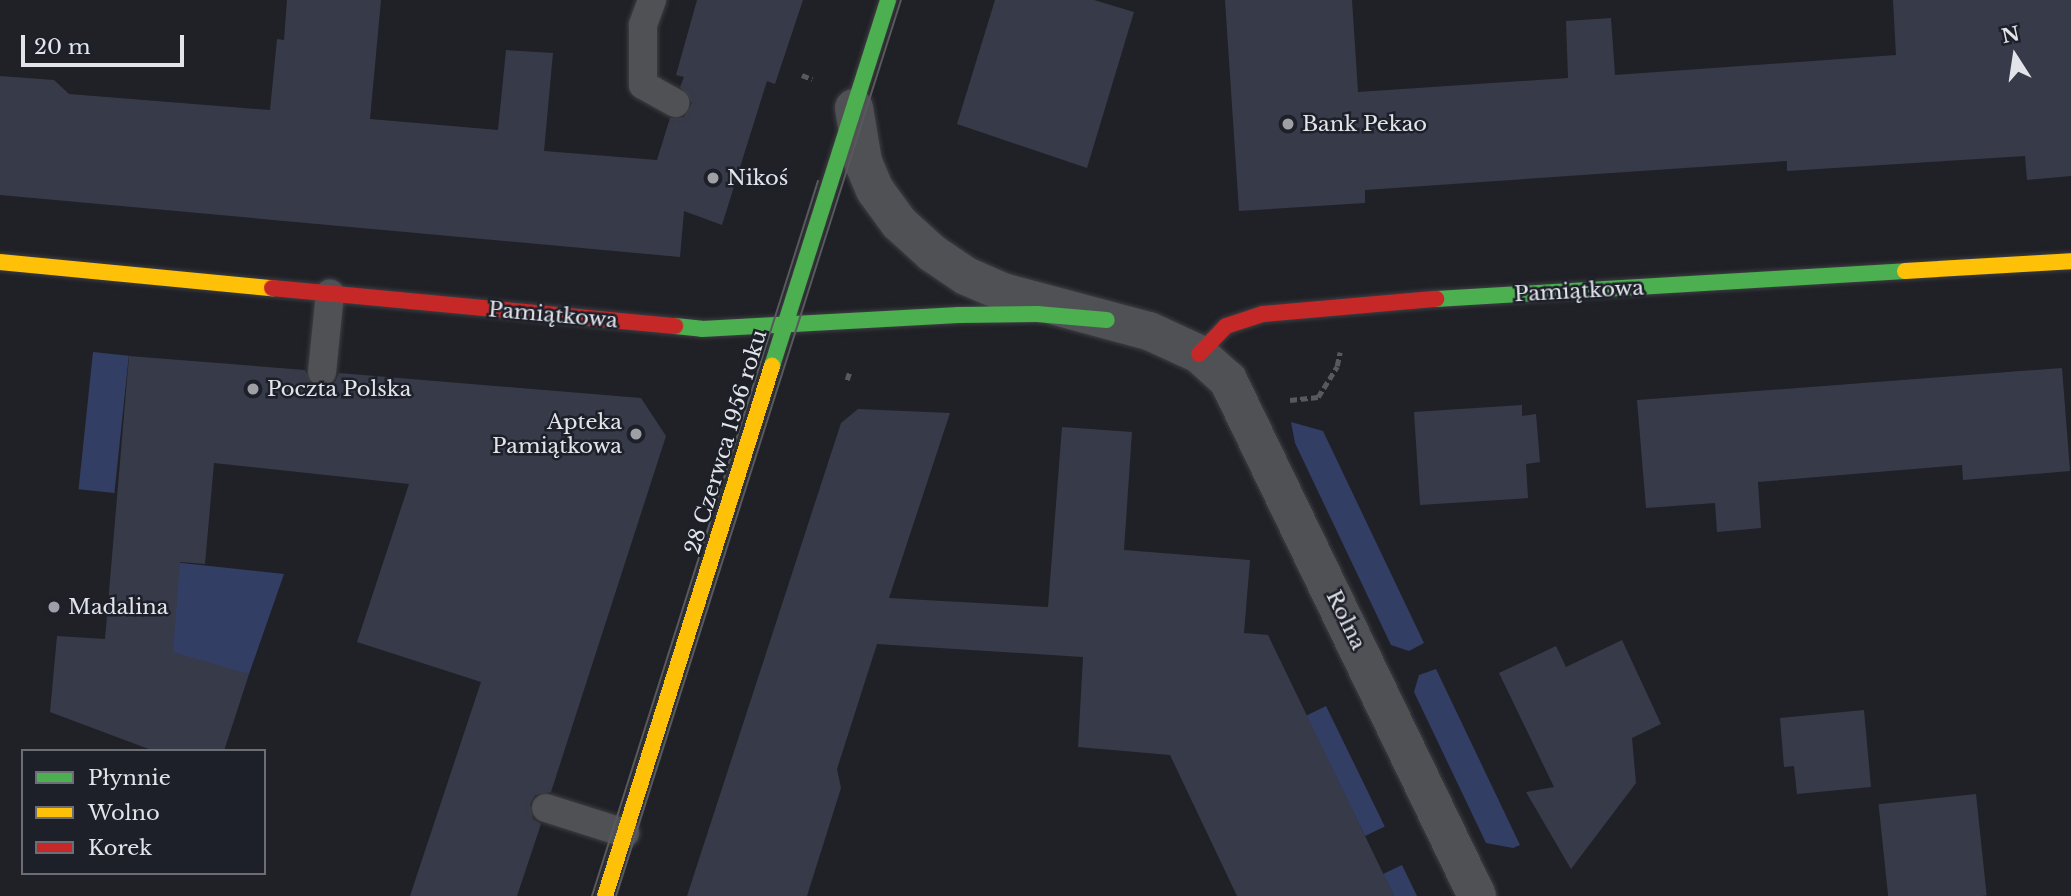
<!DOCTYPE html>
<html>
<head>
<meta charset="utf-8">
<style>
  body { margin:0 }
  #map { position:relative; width:2071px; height:896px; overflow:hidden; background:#202126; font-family:"Libre Baskerville",serif }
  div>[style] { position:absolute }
  .green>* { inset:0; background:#333e65; transform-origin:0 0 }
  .building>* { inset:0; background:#373a49; transform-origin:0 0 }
  .path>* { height:4.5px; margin-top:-2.25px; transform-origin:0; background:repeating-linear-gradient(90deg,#58595d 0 7px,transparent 0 10.5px) }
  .roads { filter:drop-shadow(0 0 2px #3d3e43) drop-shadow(0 0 2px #3d3e43) }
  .lane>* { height:28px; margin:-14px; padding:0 14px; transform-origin:14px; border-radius:14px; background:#505155 }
  .street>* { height:38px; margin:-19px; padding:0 19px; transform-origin:19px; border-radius:19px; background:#505155 }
  .fast>* { height:16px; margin:-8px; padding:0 8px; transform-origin:8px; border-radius:8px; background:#4caf50 }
  .slow>* { height:16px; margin:-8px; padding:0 8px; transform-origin:8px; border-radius:8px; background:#ffc107 }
  .jam>* { height:16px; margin:-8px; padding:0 8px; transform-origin:8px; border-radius:8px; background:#c62828 }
  .tram>* { height:2px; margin:-1px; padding:0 1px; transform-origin:1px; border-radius:1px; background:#58595d }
  .dots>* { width:19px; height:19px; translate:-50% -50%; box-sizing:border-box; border:4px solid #1d2029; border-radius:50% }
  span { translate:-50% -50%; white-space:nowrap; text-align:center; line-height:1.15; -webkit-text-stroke:5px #1d2029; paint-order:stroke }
  .poi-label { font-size:21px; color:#e2e4ea }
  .left { translate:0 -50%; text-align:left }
  .right { translate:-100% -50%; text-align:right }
  .street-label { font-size:21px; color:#e2e4ea }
  .legend { position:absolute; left:21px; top:749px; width:245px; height:126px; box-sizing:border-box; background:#1d2029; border:2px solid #6c6e76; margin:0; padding:9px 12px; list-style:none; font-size:21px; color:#e2e4ea }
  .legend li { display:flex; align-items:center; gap:14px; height:35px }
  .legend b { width:35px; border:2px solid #6c6e76 }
  .north { position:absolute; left:1980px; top:21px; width:70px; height:70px; -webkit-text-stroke:5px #1d2029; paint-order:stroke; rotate:348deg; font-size:19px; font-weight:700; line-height:28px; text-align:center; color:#e2e4ea }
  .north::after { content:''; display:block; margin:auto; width:24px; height:32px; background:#e2e4ea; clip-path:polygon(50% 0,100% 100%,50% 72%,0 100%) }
  .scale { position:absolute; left:21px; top:35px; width:163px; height:32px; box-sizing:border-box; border:4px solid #e2e4ea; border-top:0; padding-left:9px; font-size:21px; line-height:24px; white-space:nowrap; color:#e2e4ea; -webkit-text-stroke:5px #1d2029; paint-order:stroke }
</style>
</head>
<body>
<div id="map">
  <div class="green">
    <div style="left:93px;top:352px;width:36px;height:138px;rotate:6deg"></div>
    <div style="clip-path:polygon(1291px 422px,1323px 431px,1424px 643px,1409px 651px,1391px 645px,1295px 443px)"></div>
    <div style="clip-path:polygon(163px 561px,284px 574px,249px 674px,145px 657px)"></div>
    <div style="clip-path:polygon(1436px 669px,1520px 845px,1513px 848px,1486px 843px,1414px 692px,1419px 675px)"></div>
    <div style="left:1326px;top:706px;width:134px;height:22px;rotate:64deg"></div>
    <div style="clip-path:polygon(1402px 865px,1417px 896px,1394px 896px,1383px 874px)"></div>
  </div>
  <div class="building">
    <div style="clip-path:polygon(287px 0,381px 0,370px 119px,498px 130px,506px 50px,553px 53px,544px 151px,657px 160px,670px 118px,684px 117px,692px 103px,680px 87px,684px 77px,676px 75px,697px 0,803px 0,775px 84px,767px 81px,722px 225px,684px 211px,680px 257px,0 195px,0 76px,54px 80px,69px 94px,270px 110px,277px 39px,284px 40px)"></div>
    <div style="clip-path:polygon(995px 0,1094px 0,1134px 12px,1087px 168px,957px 124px)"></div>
    <div style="clip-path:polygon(1225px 0,1352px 0,1358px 92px,1568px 78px,1566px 21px,1611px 18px,1615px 75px,1896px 55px,1893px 0,2071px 0,2071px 176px,2027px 180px,2025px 156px,1787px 171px,1787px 161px,1365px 190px,1365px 203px,1239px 211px)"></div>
    <div style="clip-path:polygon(129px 356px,305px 370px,312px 385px,321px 389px,335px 382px,339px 373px,641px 398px,666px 436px,551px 792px,535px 795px,530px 804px,533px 819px,541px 824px,517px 896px,410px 896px,481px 682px,357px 642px,409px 484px,214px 463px,205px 564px,180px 562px,173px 652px,249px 674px,224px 751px,154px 751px,50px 712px,57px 636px,105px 639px)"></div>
    <div style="clip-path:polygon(2062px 368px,2070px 471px,1963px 480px,1962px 465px,1758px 482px,1761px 528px,1717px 532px,1715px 503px,1646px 508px,1637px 400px)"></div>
    <div style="clip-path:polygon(1522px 405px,1522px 416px,1536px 414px,1540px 462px,1526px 464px,1528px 498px,1420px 505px,1414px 412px)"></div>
    <div style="clip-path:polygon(858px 409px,950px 413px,889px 598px,1048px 607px,1062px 427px,1132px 432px,1124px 550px,1250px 560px,1244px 633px,1268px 635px,1394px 896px,1237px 896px,1170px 755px,1078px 747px,1083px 657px,877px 644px,837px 769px,841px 788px,807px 896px,687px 896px,841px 423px)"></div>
    <div style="clip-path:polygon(1622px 640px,1661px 724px,1632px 738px,1636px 783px,1571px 869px,1526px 792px,1554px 787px,1499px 673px,1556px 646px,1566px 667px)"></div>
    <div style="clip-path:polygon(1864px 710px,1871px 787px,1797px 794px,1794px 766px,1784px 767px,1780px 718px)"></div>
    <div style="left:1976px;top:794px;width:102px;height:98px;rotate:84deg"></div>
  </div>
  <div class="path">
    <div style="left:802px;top:75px;width:11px;rotate:22deg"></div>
    <div style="left:847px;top:380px;width:10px;rotate:-73deg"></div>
    <div style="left:1290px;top:400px;width:28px;rotate:-6deg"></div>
    <div style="left:1318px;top:397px;width:36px;rotate:-58deg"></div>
    <div style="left:1337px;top:366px;width:14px;rotate:-78deg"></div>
  </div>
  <div class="roads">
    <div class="lane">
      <div style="left:652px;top:0;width:27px;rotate:110deg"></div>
      <div style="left:643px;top:25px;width:60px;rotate:90deg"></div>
      <div style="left:643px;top:85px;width:37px;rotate:29deg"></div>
      <div style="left:322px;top:372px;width:79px;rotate:-84.2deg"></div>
      <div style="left:546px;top:808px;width:83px;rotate:17.6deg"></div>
    </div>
    <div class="street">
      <div style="left:854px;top:108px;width:55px;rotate:80.5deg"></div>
      <div style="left:863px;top:162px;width:30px;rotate:67deg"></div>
      <div style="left:875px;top:190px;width:41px;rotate:54deg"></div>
      <div style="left:899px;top:223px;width:45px;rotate:42.3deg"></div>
      <div style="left:932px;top:253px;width:41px;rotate:34.1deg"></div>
      <div style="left:966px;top:276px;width:40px;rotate:23.4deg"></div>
      <div style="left:1003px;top:292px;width:151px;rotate:15deg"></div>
      <div style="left:1149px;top:331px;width:55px;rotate:24.7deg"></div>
      <div style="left:1199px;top:354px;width:39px;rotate:42deg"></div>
      <div style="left:1228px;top:380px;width:573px;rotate:64.24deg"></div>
    </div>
    <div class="fast">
      <div style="left:1436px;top:299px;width:470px;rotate:-3.4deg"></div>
      <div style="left:675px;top:326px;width:27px;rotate:6deg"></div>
      <div style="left:702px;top:329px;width:257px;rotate:-3.1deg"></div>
      <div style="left:959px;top:315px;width:78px;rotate:-0.7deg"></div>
      <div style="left:1037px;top:314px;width:70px;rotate:4.9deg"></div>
      <div style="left:772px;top:366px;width:384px;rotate:-72.4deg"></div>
    </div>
    <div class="slow">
      <div style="left:0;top:262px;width:273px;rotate:5.5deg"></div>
      <div style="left:1905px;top:271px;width:166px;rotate:-3.4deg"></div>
      <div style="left:605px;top:896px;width:556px;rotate:-72.51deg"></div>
    </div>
    <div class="jam">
      <div style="left:272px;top:288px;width:405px;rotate:5.4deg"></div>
      <div style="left:1199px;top:354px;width:39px;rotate:-46deg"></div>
      <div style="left:1226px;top:326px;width:39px;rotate:-18deg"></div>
      <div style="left:1263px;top:314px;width:174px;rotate:-5deg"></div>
    </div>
  </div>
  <div class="tram">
    <div style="left:592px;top:896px;width:750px;rotate:-72.46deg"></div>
    <div style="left:616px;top:896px;width:940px;rotate:-72.36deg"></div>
  </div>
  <div class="dots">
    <div style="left:1288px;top:124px;background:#9ea0a5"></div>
    <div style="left:713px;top:178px;background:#9ea0a5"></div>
    <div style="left:253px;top:389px;background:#9ea0a5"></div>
    <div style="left:636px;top:434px;background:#9ea0a5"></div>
    <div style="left:54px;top:607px;background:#9ea0a5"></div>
  </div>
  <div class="poi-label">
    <span class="left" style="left:1302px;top:124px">Bank Pekao</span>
    <span class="left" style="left:727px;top:178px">Nikoś</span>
    <span class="left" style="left:267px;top:389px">Poczta Polska</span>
    <span class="right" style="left:622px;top:434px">Apteka<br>Pamiątkowa</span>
    <span class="left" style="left:68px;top:607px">Madalina</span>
  </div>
  <div class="street-label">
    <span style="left:1579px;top:291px;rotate:-3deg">Pamiątkowa</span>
    <span style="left:553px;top:315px;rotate:5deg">Pamiątkowa</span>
    <span style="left:726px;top:442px;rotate:-73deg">28 Czerwca 1956 roku</span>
    <span style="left:1346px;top:620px;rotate:64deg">Rolna</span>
  </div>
  <ul class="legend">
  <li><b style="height:9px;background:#4caf50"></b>Płynnie</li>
  <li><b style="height:9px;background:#ffc107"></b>Wolno</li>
  <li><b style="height:9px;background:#c62828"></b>Korek</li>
  </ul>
  <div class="north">N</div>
  <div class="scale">20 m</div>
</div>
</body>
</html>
